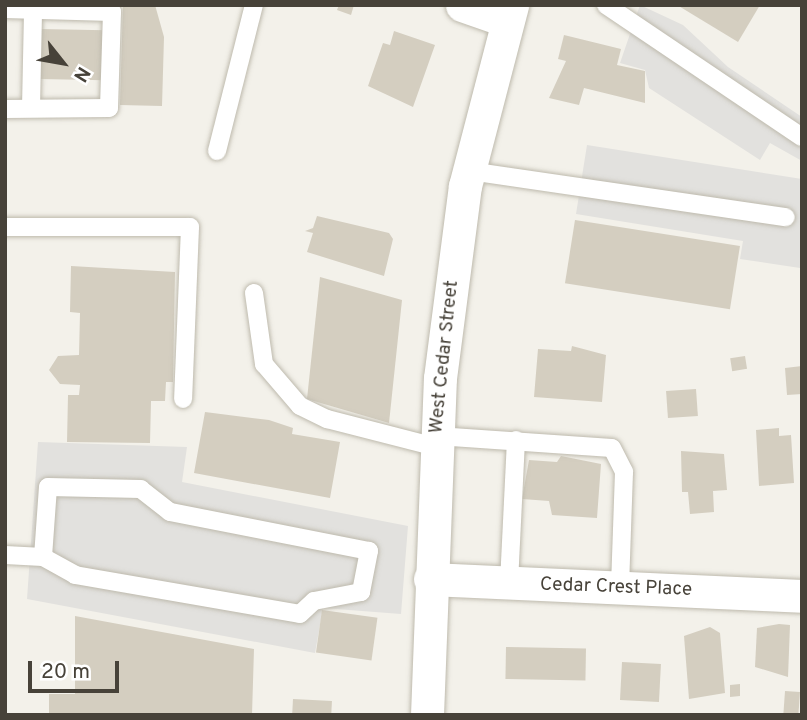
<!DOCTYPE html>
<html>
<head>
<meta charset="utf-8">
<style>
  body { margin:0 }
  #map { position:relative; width:807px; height:720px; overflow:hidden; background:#f3f1ea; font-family:Overpass,sans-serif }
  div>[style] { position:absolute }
  .parking>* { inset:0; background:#e2e1de }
  .building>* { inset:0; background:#d4cec0; transform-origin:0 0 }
  .roads { filter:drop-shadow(0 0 2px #bebaad) drop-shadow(0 0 2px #bebaad) }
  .service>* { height:18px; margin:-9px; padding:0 9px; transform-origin:9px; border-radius:9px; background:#fff }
  .minor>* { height:33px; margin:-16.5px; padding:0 16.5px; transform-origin:16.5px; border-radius:16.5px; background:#fff }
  span { translate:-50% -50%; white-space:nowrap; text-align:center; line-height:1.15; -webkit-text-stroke:5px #fff; paint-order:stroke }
  .street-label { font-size:19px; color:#474239 }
  .frame { position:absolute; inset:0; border:7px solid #474239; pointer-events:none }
  .north { position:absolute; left:28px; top:28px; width:70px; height:70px; -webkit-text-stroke:5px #fff; paint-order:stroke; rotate:121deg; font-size:19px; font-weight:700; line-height:28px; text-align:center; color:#474239 }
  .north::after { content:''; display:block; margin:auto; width:24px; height:32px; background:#474239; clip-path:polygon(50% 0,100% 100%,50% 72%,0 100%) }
  .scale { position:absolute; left:28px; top:661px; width:91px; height:32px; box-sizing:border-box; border:4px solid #474239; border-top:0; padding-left:9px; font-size:21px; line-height:24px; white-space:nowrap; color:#474239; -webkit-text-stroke:5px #fff; paint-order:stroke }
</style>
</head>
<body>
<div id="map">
  <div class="parking">
    <div style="clip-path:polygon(640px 5px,683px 25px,728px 67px,802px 117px,802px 161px,770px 143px,760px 160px,649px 88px,645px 70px,620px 63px)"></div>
    <div style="clip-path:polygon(587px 145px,802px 179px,800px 268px,740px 259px,743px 241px,576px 214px)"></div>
    <div style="clip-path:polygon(38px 442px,187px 447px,182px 482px,408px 526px,401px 614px,323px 608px,315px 653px,27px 599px)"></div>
  </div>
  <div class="building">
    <div style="clip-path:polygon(123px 5px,155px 5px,164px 37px,162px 106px,120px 105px)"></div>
    <div style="clip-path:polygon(339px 5px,354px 5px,351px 15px,337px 10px)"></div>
    <div style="clip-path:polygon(677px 5px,760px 5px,738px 42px)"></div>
    <div style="left:40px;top:29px;width:65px;height:50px;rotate:1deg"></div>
    <div style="clip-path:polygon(394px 31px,435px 45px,413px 107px,368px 86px,383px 43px,390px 45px)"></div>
    <div style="clip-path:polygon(564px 35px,621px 49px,617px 65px,645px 71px,645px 103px,584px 88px,579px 105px,549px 98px,566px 61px,558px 59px)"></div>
    <div style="clip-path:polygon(317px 216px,389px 233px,393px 239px,384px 276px,307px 252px,313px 233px,305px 231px,313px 228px)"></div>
    <div style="left:575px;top:220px;width:167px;height:64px;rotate:9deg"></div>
    <div style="clip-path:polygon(71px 266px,175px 272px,173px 382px,166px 382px,165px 401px,151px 401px,150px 443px,67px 442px,68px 395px,79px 395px,80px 385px,60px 384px,49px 370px,58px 356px,79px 355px,80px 313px,70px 312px)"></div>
    <div style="clip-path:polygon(320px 277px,402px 300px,389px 423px,307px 399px)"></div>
    <div style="clip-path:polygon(572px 346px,606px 355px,602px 402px,534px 397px,538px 349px,571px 351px)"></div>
    <div style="left:745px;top:356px;width:13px;height:15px;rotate:81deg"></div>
    <div style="clip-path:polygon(802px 366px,802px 394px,787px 395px,785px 368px)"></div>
    <div style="left:696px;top:389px;width:27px;height:30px;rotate:86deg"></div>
    <div style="clip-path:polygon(205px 412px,269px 420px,293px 428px,292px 434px,340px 442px,330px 498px,194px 473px)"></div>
    <div style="clip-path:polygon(779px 428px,779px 436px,791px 435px,794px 483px,759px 486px,756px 430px)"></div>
    <div style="clip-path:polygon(681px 451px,724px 454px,727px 490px,713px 491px,714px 512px,690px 514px,688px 492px,682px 492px)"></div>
    <div style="clip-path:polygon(561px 456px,601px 464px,597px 518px,552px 515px,549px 501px,522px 499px,529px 460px,557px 462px)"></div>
    <div style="left:322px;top:610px;width:56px;height:43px;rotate:8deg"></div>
    <div style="clip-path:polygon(75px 616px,254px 649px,252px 715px,49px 715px,49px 694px,75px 694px)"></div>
    <div style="clip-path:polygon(779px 624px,790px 625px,788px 677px,755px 667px,757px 628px)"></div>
    <div style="clip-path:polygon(710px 627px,720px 633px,725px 693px,689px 699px,684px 636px)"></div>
    <div style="left:506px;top:647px;width:80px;height:32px;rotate:1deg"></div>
    <div style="left:622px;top:662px;width:39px;height:38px;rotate:3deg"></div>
    <div style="clip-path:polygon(740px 684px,740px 696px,730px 697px,730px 685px)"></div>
    <div style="left:785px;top:691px;width:15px;height:24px;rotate:4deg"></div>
    <div style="left:293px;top:699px;width:39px;height:16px;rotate:3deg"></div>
  </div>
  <div class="roads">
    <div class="service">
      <div style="left:606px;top:5px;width:236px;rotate:34deg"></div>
      <div style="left:5px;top:9px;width:107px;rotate:1.6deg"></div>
      <div style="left:112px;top:12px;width:96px;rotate:91.8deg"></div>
      <div style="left:109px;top:108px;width:104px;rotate:179.4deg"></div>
      <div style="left:31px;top:108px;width:98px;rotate:-88.8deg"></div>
      <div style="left:217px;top:151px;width:151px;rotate:-75.8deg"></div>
      <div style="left:469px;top:171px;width:320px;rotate:8.3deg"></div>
      <div style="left:5px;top:227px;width:185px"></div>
      <div style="left:190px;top:227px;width:172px;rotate:92.3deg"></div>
      <div style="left:254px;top:293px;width:72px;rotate:82deg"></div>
      <div style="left:264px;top:364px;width:55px;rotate:49.4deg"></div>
      <div style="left:300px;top:406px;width:30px;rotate:26deg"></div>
      <div style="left:327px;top:419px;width:113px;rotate:14.4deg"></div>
      <div style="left:437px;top:436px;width:175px;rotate:3.9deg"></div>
      <div style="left:612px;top:448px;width:27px;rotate:63deg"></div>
      <div style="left:624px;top:472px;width:116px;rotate:92deg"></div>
      <div style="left:5px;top:555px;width:38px;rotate:3deg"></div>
      <div style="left:43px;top:557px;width:37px;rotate:29deg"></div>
      <div style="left:75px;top:575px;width:228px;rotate:9.8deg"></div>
      <div style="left:300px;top:614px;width:19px;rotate:-43deg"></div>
      <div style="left:314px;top:601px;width:48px;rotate:-10.8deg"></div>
      <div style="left:361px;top:592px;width:42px;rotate:-79deg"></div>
      <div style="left:369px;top:551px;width:203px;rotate:-168.9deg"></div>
      <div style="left:170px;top:512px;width:37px;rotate:-142deg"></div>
      <div style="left:141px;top:489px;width:93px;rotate:-178.8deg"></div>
      <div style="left:48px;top:487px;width:70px;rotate:94.1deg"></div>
      <div style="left:509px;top:583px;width:143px;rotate:-87.2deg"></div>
    </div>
    <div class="minor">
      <div style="left:462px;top:5px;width:46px;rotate:19.2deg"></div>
      <div style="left:430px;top:579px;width:372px;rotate:2.6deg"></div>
      <div style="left:427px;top:715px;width:337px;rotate:-87.8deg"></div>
      <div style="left:440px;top:378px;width:194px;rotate:-82.6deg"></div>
      <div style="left:465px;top:186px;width:187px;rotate:-75.4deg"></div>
    </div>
  </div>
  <div class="street-label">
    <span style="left:445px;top:357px;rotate:-84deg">West Cedar Street</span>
    <span style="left:616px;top:588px;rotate:2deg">Cedar Crest Place</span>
  </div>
  <div class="frame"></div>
  <div class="north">N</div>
  <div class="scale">20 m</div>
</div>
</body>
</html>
